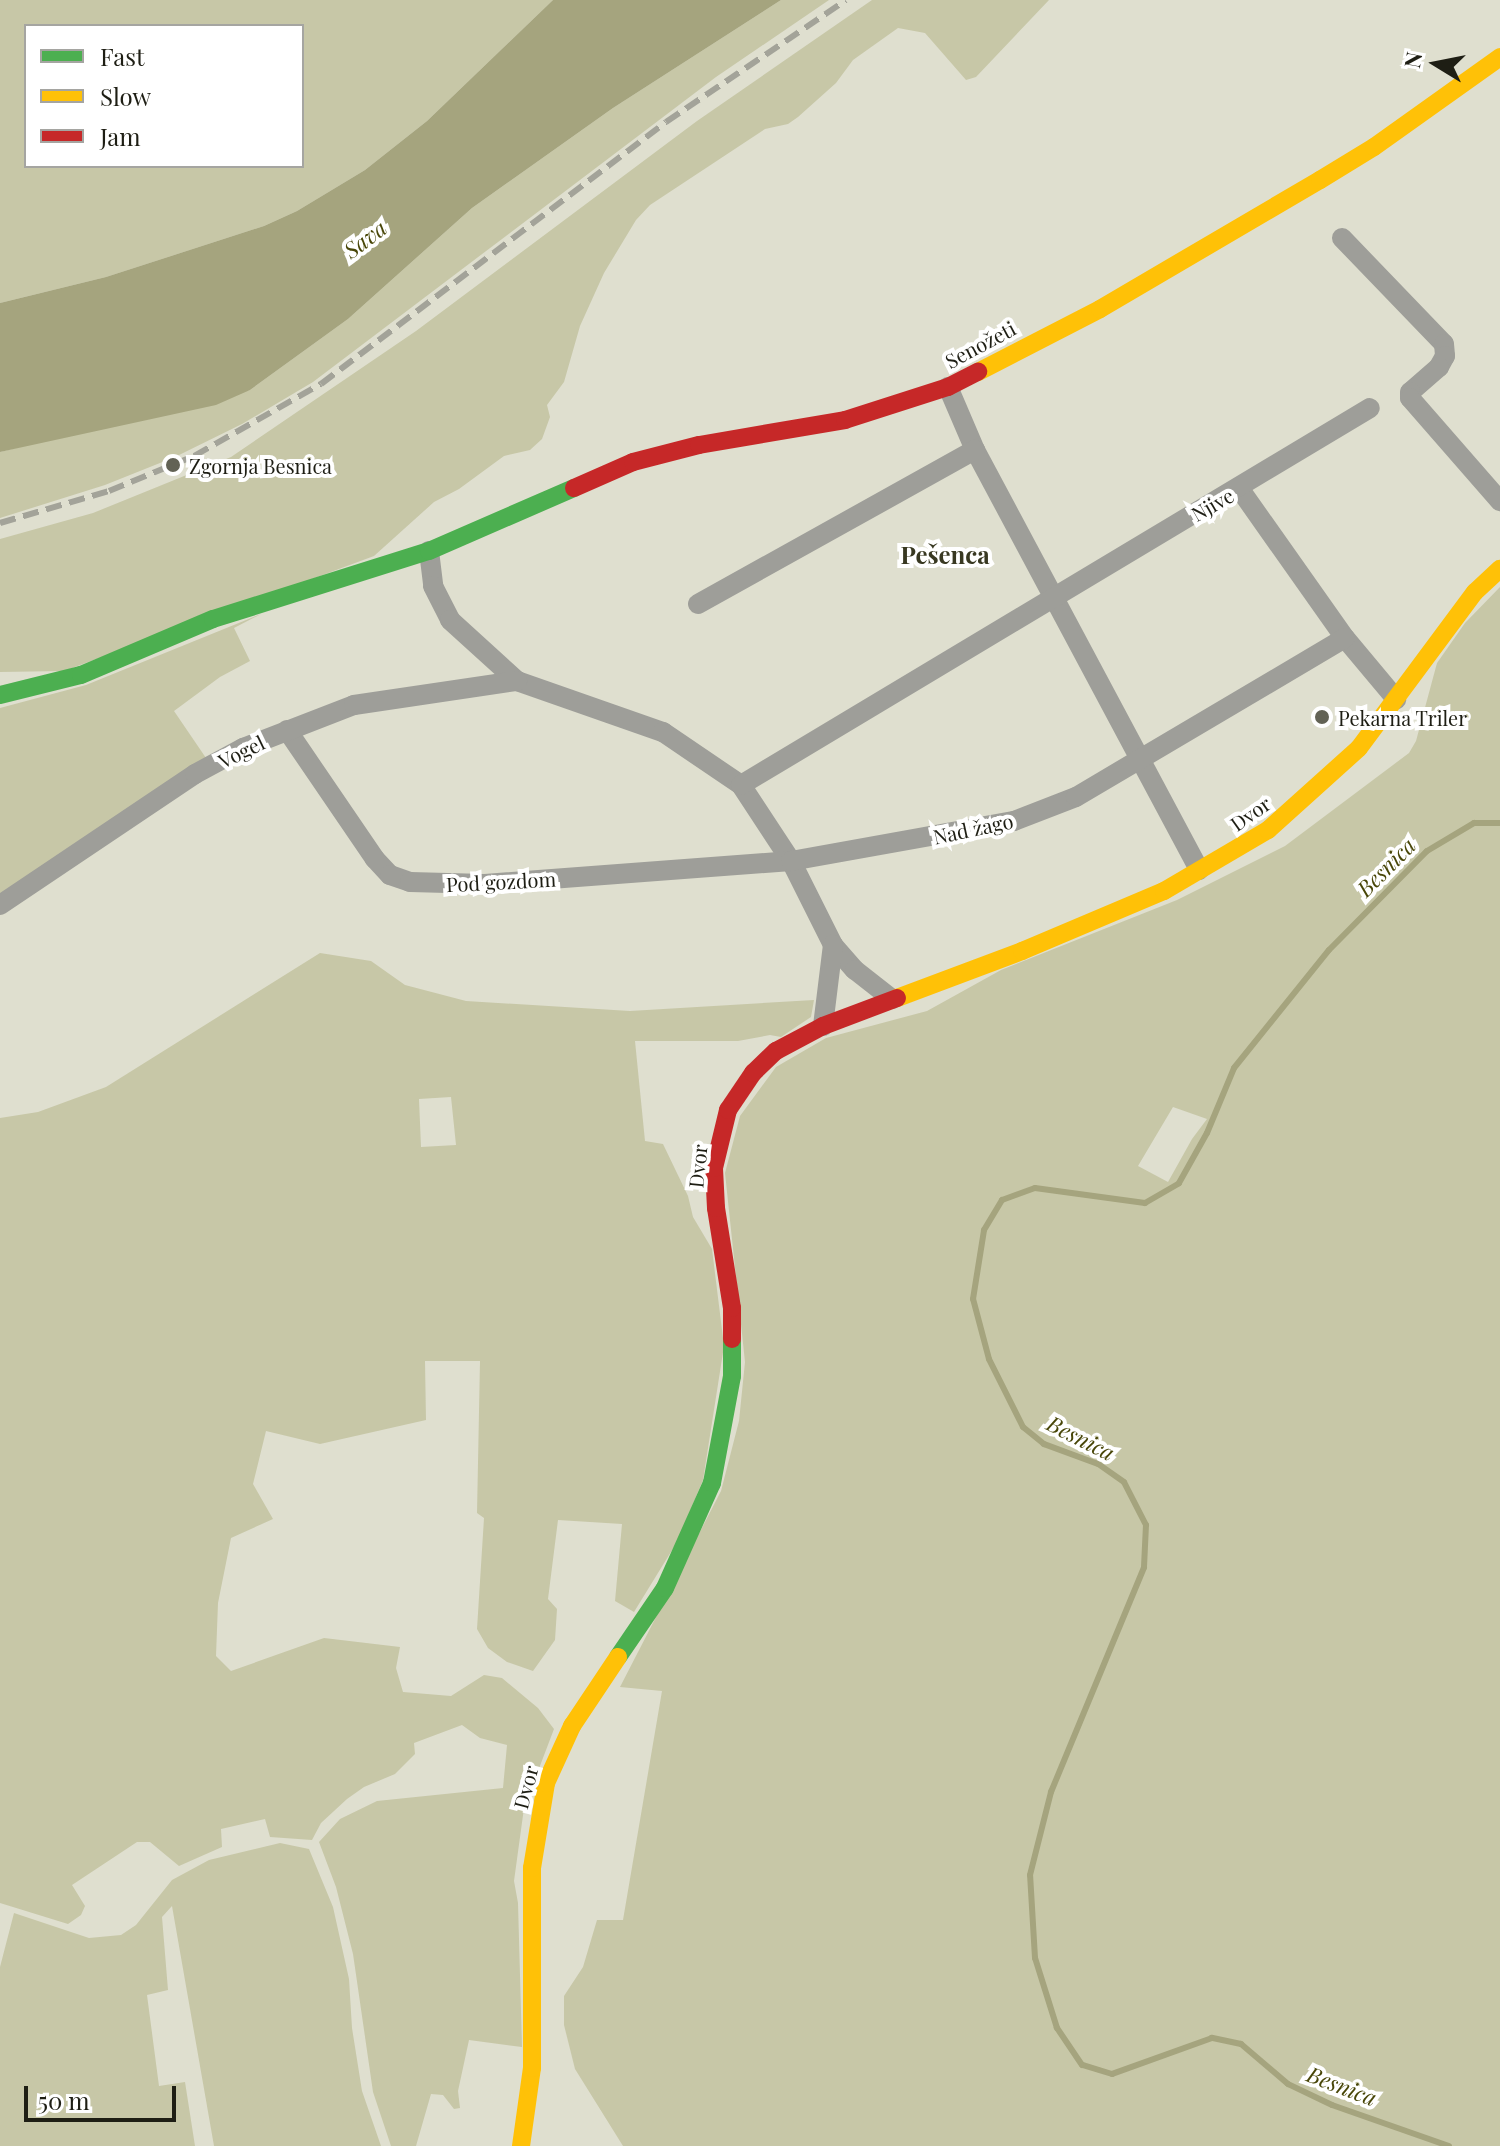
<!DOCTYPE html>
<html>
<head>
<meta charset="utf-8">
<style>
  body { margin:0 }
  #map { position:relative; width:1500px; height:2146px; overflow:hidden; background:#dfdfcf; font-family:"Playfair Display",serif }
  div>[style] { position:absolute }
  .green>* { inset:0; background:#c7c7a7 }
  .water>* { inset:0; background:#a5a47e }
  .stream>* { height:6px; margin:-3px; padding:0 3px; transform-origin:3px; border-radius:3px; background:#a5a47e }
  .street>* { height:20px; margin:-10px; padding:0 10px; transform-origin:10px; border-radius:10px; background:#9e9e99 }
  .fast>* { height:18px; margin:-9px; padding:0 9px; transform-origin:9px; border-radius:9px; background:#4caf50 }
  .slow>* { height:18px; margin:-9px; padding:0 9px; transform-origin:9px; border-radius:9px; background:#ffc107 }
  .jam>* { height:18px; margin:-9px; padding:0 9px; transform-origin:9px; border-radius:9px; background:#c62828 }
  .rail>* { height:6px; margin-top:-3px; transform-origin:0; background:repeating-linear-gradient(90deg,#a3a399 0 16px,transparent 0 24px) }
  .dots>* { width:22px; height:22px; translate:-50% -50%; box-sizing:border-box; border:4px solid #fff; border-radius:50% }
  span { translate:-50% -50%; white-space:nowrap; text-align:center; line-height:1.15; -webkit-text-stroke:8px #fff; paint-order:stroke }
  .street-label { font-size:20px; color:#1e1e14 }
  .poi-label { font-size:20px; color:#1e1e14 }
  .left { translate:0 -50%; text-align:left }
  .water-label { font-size:22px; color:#484608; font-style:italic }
  .quarter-label { font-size:24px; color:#383821; font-weight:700 }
  .legend { position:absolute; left:24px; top:24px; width:280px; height:144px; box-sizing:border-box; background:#fff; border:2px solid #a5a5a1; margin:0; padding:10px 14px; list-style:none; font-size:24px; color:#1e1e14 }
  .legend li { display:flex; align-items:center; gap:16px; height:40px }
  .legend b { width:40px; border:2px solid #a5a5a1 }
  .north { position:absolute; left:1396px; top:24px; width:80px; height:80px; -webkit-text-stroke:6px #fff; paint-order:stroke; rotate:280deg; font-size:22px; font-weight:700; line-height:32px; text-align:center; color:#1e1e14 }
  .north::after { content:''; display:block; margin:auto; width:28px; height:36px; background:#1e1e14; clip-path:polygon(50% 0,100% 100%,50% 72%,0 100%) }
  .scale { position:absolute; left:24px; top:2086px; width:152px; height:36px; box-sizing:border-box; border:4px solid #1e1e14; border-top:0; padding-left:10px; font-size:24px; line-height:28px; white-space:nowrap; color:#1e1e14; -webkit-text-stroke:6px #fff; paint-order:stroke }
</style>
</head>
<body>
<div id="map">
  <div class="green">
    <div style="clip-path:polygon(evenodd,0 0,553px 0,427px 121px,365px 170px,297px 211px,264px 226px,106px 277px,0 303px,0 0,26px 26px,302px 26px,302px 166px,26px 166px,26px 26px)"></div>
    <div style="clip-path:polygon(781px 0,829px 0,716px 77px,313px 382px,242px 424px,175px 457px,105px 485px,0 518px,0 452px,250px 390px,348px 319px,472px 208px,613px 108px)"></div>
    <div style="clip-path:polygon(872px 0,1049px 0,976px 77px,966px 80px,925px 33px,898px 28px,853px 60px,836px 83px,798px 117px,788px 124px,765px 129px,650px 205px,636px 220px,604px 273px,580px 326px,564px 382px,547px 405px,550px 417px,542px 439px,530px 450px,504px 456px,459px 489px,434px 502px,374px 556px,64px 671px,0 672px,0 539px,93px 513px,231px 457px,416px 331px,697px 121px)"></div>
    <div style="clip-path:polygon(evenodd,1500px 587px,1500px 2146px,623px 2146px,575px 2069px,564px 2025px,564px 1996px,583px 1967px,597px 1920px,623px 1920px,662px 1691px,620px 1687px,721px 1491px,739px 1421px,745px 1362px,725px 1173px,740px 1116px,776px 1067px,826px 1038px,927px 1011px,1001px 970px,1177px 900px,1285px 846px,1409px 753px,1416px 741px,1437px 663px,1465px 623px,1500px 587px,1173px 1107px,1207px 1119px,1192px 1139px,1168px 1182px,1138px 1166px,1173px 1107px)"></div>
    <div style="clip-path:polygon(261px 614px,234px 628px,250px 661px,220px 677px,174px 711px,206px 758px,0 897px,0 708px,86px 685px)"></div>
    <div style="clip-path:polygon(evenodd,320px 953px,371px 961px,405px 985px,466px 1001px,630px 1011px,814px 1000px,811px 1017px,781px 1037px,770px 1035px,738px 1041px,635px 1041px,645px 1141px,663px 1144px,688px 1196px,693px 1217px,712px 1249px,724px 1346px,703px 1480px,677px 1542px,634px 1612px,615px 1601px,622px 1524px,558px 1520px,548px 1599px,557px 1609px,555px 1640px,533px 1671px,507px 1662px,488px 1648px,477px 1629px,484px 1518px,477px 1513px,480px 1361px,425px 1361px,426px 1420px,320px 1444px,266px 1431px,253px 1484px,273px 1519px,231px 1538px,218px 1603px,216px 1656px,231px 1671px,324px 1638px,400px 1647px,396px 1668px,403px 1692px,451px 1696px,484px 1675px,502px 1678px,538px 1708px,554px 1729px,524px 1808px,514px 1881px,518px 1903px,522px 2047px,469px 2040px,458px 2091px,460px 2108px,454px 2109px,443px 2095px,431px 2094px,416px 2146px,391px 2146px,373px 2092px,353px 1954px,336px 1887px,319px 1842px,340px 1819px,377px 1801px,503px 1788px,507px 1745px,480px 1738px,462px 1725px,414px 1743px,415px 1754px,395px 1774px,364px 1787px,347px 1799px,321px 1823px,312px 1840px,270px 1837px,265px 1819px,221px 1829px,222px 1847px,179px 1866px,150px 1842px,137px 1842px,72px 1885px,85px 1906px,81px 1915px,68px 1924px,0 1903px,0 1118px,38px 1112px,106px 1087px,320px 953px,451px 1097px,456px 1145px,421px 1147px,419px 1099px,451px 1097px)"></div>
    <div style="clip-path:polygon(280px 1843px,309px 1849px,333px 1907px,349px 1979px,352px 2028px,362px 2091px,381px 2146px,214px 2146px,172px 1906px,162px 1917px,168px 1990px,147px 1995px,159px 2086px,185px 2082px,195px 2146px,0 2146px,0 1967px,14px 1913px,89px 1938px,121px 1935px,136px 1925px,172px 1880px,209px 1860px)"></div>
  </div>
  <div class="water">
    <div style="clip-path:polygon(553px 0,781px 0,613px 108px,472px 208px,348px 319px,250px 390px,216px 405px,0 452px,0 303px,106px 277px,264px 226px,297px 211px,365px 170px,427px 121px)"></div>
  </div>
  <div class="stream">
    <div style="left:1449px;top:2146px;width:124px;rotate:-160.7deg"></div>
    <div style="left:1332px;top:2105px;width:49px;rotate:-154.5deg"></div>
    <div style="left:1288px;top:2084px;width:62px;rotate:-139.6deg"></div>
    <div style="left:1241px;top:2044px;width:30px;rotate:-168deg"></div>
    <div style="left:1212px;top:2038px;width:106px;rotate:160.2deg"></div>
    <div style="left:1112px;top:2074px;width:31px;rotate:-163deg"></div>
    <div style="left:1082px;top:2065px;width:45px;rotate:-124deg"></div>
    <div style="left:1057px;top:2028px;width:73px;rotate:-107.4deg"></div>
    <div style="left:1035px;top:1958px;width:83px;rotate:-93.4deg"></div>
    <div style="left:1030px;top:1875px;width:86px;rotate:-75.8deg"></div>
    <div style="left:1051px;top:1792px;width:243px;rotate:-67.5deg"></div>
    <div style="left:1144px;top:1567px;width:42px;rotate:-87.3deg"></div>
    <div style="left:1146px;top:1525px;width:48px;rotate:-117.1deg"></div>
    <div style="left:1124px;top:1482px;width:32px;rotate:-145deg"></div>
    <div style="left:1098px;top:1464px;width:58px;rotate:-159.7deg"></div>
    <div style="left:1044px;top:1444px;width:27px;rotate:-141deg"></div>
    <div style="left:1023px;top:1427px;width:76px;rotate:-116.6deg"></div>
    <div style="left:989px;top:1359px;width:62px;rotate:-104.9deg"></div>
    <div style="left:973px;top:1299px;width:70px;rotate:-80.9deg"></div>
    <div style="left:984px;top:1230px;width:35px;rotate:-59deg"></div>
    <div style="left:1002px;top:1200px;width:35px;rotate:-20deg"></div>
    <div style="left:1035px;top:1188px;width:111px;rotate:7.8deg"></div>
    <div style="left:1145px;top:1203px;width:39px;rotate:-30deg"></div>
    <div style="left:1179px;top:1183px;width:57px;rotate:-60.8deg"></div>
    <div style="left:1207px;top:1133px;width:70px;rotate:-67.4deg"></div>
    <div style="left:1234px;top:1068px;width:151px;rotate:-51.2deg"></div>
    <div style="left:1329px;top:950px;width:139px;rotate:-45.3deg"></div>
    <div style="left:1427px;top:851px;width:55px;rotate:-30.8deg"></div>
    <div style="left:1474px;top:823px;width:26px"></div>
  </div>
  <div class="street">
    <div style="left:1342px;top:238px;width:147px;rotate:46.1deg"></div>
    <div style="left:1444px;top:344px;width:12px;rotate:85deg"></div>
    <div style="left:1445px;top:356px;width:13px;rotate:119deg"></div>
    <div style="left:1439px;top:367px;width:38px;rotate:139deg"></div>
    <div style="left:1410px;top:392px;width:6px;rotate:90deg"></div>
    <div style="left:1410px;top:398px;width:137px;rotate:48.9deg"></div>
    <div style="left:948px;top:387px;width:69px;rotate:66.8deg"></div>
    <div style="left:975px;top:450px;width:476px;rotate:61.9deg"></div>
    <div style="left:1239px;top:488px;width:184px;rotate:54.8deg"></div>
    <div style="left:1345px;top:638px;width:80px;rotate:50.1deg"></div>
    <div style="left:429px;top:551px;width:35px;rotate:83deg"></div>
    <div style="left:433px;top:586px;width:38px;rotate:63deg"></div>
    <div style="left:450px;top:620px;width:91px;rotate:42.3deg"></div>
    <div style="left:517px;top:681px;width:155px;rotate:19.3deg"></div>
    <div style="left:663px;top:732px;width:94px;rotate:34.2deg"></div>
    <div style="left:741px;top:785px;width:91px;rotate:56.7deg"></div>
    <div style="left:791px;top:861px;width:94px;rotate:63.4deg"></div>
    <div style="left:833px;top:945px;width:33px;rotate:49deg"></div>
    <div style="left:855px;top:970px;width:47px;rotate:38.1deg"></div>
    <div style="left:698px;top:604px;width:317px;rotate:-29.1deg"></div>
    <div style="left:287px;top:730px;width:156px;rotate:55.7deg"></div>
    <div style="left:375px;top:859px;width:22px;rotate:47deg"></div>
    <div style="left:390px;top:875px;width:21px;rotate:19deg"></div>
    <div style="left:410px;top:882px;width:75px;rotate:1.5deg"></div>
    <div style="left:485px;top:884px;width:307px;rotate:-4.3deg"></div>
    <div style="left:791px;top:861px;width:227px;rotate:-10.2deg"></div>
    <div style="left:1014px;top:821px;width:66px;rotate:-21.2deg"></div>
    <div style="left:1076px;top:797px;width:312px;rotate:-30.6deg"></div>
    <div style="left:741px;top:785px;width:733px;rotate:-30.94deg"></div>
    <div style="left:0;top:905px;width:235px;rotate:-33.9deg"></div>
    <div style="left:195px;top:774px;width:55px;rotate:-28.4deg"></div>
    <div style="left:243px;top:748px;width:119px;rotate:-21.2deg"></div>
    <div style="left:354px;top:705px;width:165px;rotate:-8.4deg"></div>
    <div style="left:823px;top:1026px;width:82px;rotate:-83deg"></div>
  </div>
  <div class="fast">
    <div style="left:0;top:695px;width:83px;rotate:-13.9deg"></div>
    <div style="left:81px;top:675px;width:143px;rotate:-23deg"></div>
    <div style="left:213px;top:619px;width:226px;rotate:-17.5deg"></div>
    <div style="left:429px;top:551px;width:158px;rotate:-23.5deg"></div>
    <div style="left:618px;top:1657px;width:83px;rotate:-55.7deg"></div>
    <div style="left:665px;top:1588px;width:115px;rotate:-65.9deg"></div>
    <div style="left:712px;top:1483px;width:109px;rotate:-79.4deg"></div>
    <div style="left:732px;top:1376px;width:37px;rotate:-90deg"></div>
  </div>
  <div class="slow">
    <div style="left:978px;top:372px;width:137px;rotate:-27.3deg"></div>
    <div style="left:1100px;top:309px;width:255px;rotate:-30.4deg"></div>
    <div style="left:1320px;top:180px;width:63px;rotate:-31.4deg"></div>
    <div style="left:1374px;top:147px;width:155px;rotate:-35.5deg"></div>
    <div style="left:897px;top:998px;width:134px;rotate:-20.6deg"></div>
    <div style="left:1022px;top:951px;width:154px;rotate:-22.9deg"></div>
    <div style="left:1164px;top:891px;width:121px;rotate:-30.4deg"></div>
    <div style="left:1268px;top:830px;width:122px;rotate:-42deg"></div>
    <div style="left:1359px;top:748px;width:194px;rotate:-53.4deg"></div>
    <div style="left:1475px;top:592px;width:34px;rotate:-43deg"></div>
    <div style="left:521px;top:2146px;width:79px;rotate:-82deg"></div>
    <div style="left:532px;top:2068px;width:200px;rotate:-90deg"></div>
    <div style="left:532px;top:1868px;width:86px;rotate:-80.6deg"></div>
    <div style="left:546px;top:1783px;width:63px;rotate:-65.5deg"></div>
    <div style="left:572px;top:1726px;width:83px;rotate:-56.3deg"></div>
  </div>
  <div class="jam">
    <div style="left:574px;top:488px;width:64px;rotate:-23.8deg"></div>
    <div style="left:633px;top:462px;width:68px;rotate:-14.4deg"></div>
    <div style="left:699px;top:445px;width:148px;rotate:-9.7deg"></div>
    <div style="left:845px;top:420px;width:108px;rotate:-17.8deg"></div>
    <div style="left:948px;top:387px;width:34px;rotate:-27deg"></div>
    <div style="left:732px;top:1339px;width:31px;rotate:-90deg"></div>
    <div style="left:732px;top:1308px;width:101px;rotate:-99.1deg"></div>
    <div style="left:716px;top:1208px;width:40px;rotate:-92.9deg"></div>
    <div style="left:714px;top:1168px;width:60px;rotate:-76.4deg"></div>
    <div style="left:728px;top:1110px;width:45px;rotate:-56deg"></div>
    <div style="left:753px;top:1073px;width:32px;rotate:-44deg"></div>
    <div style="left:776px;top:1051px;width:53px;rotate:-28deg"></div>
    <div style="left:823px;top:1026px;width:79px;rotate:-20.7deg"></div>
  </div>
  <div class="rail">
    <div style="left:0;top:523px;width:114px;rotate:-16.4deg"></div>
    <div style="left:109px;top:491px;width:92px;rotate:-22.4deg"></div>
    <div style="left:194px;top:456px;width:146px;rotate:-29.6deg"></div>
    <div style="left:321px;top:384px;width:433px;rotate:-37.2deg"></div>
    <div style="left:666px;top:122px;width:217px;rotate:-34.1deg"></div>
  </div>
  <div class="dots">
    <div style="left:173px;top:465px;background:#626255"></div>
    <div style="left:1322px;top:717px;background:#626255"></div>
  </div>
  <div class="street-label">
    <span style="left:980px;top:344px;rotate:-28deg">Senožeti</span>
    <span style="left:1212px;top:504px;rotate:-30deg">Njive</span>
    <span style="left:241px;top:751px;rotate:-26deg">Vogel</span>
    <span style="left:1250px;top:813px;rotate:-35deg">Dvor</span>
    <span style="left:973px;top:828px;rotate:-12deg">Nad žago</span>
    <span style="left:501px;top:881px;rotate:-3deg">Pod gozdom</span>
    <span style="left:697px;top:1166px;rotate:-84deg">Dvor</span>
    <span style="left:525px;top:1787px;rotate:-75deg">Dvor</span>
  </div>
  <div class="poi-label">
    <span class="left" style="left:189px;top:465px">Zgornja Besnica</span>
    <span class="left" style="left:1338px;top:717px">Pekarna Triler</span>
  </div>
  <div class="water-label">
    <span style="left:365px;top:239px;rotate:-37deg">Sava</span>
    <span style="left:1386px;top:867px;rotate:-45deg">Besnica</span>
    <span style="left:1081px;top:1438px;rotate:27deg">Besnica</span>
    <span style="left:1342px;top:2086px;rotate:21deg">Besnica</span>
  </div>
  <div class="quarter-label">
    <span style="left:945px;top:555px">Pešenca</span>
  </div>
  <ul class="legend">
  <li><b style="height:10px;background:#4caf50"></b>Fast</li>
  <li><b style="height:10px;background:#ffc107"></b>Slow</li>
  <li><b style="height:10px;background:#c62828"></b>Jam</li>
  </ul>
  <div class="north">N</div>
  <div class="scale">50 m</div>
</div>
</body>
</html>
